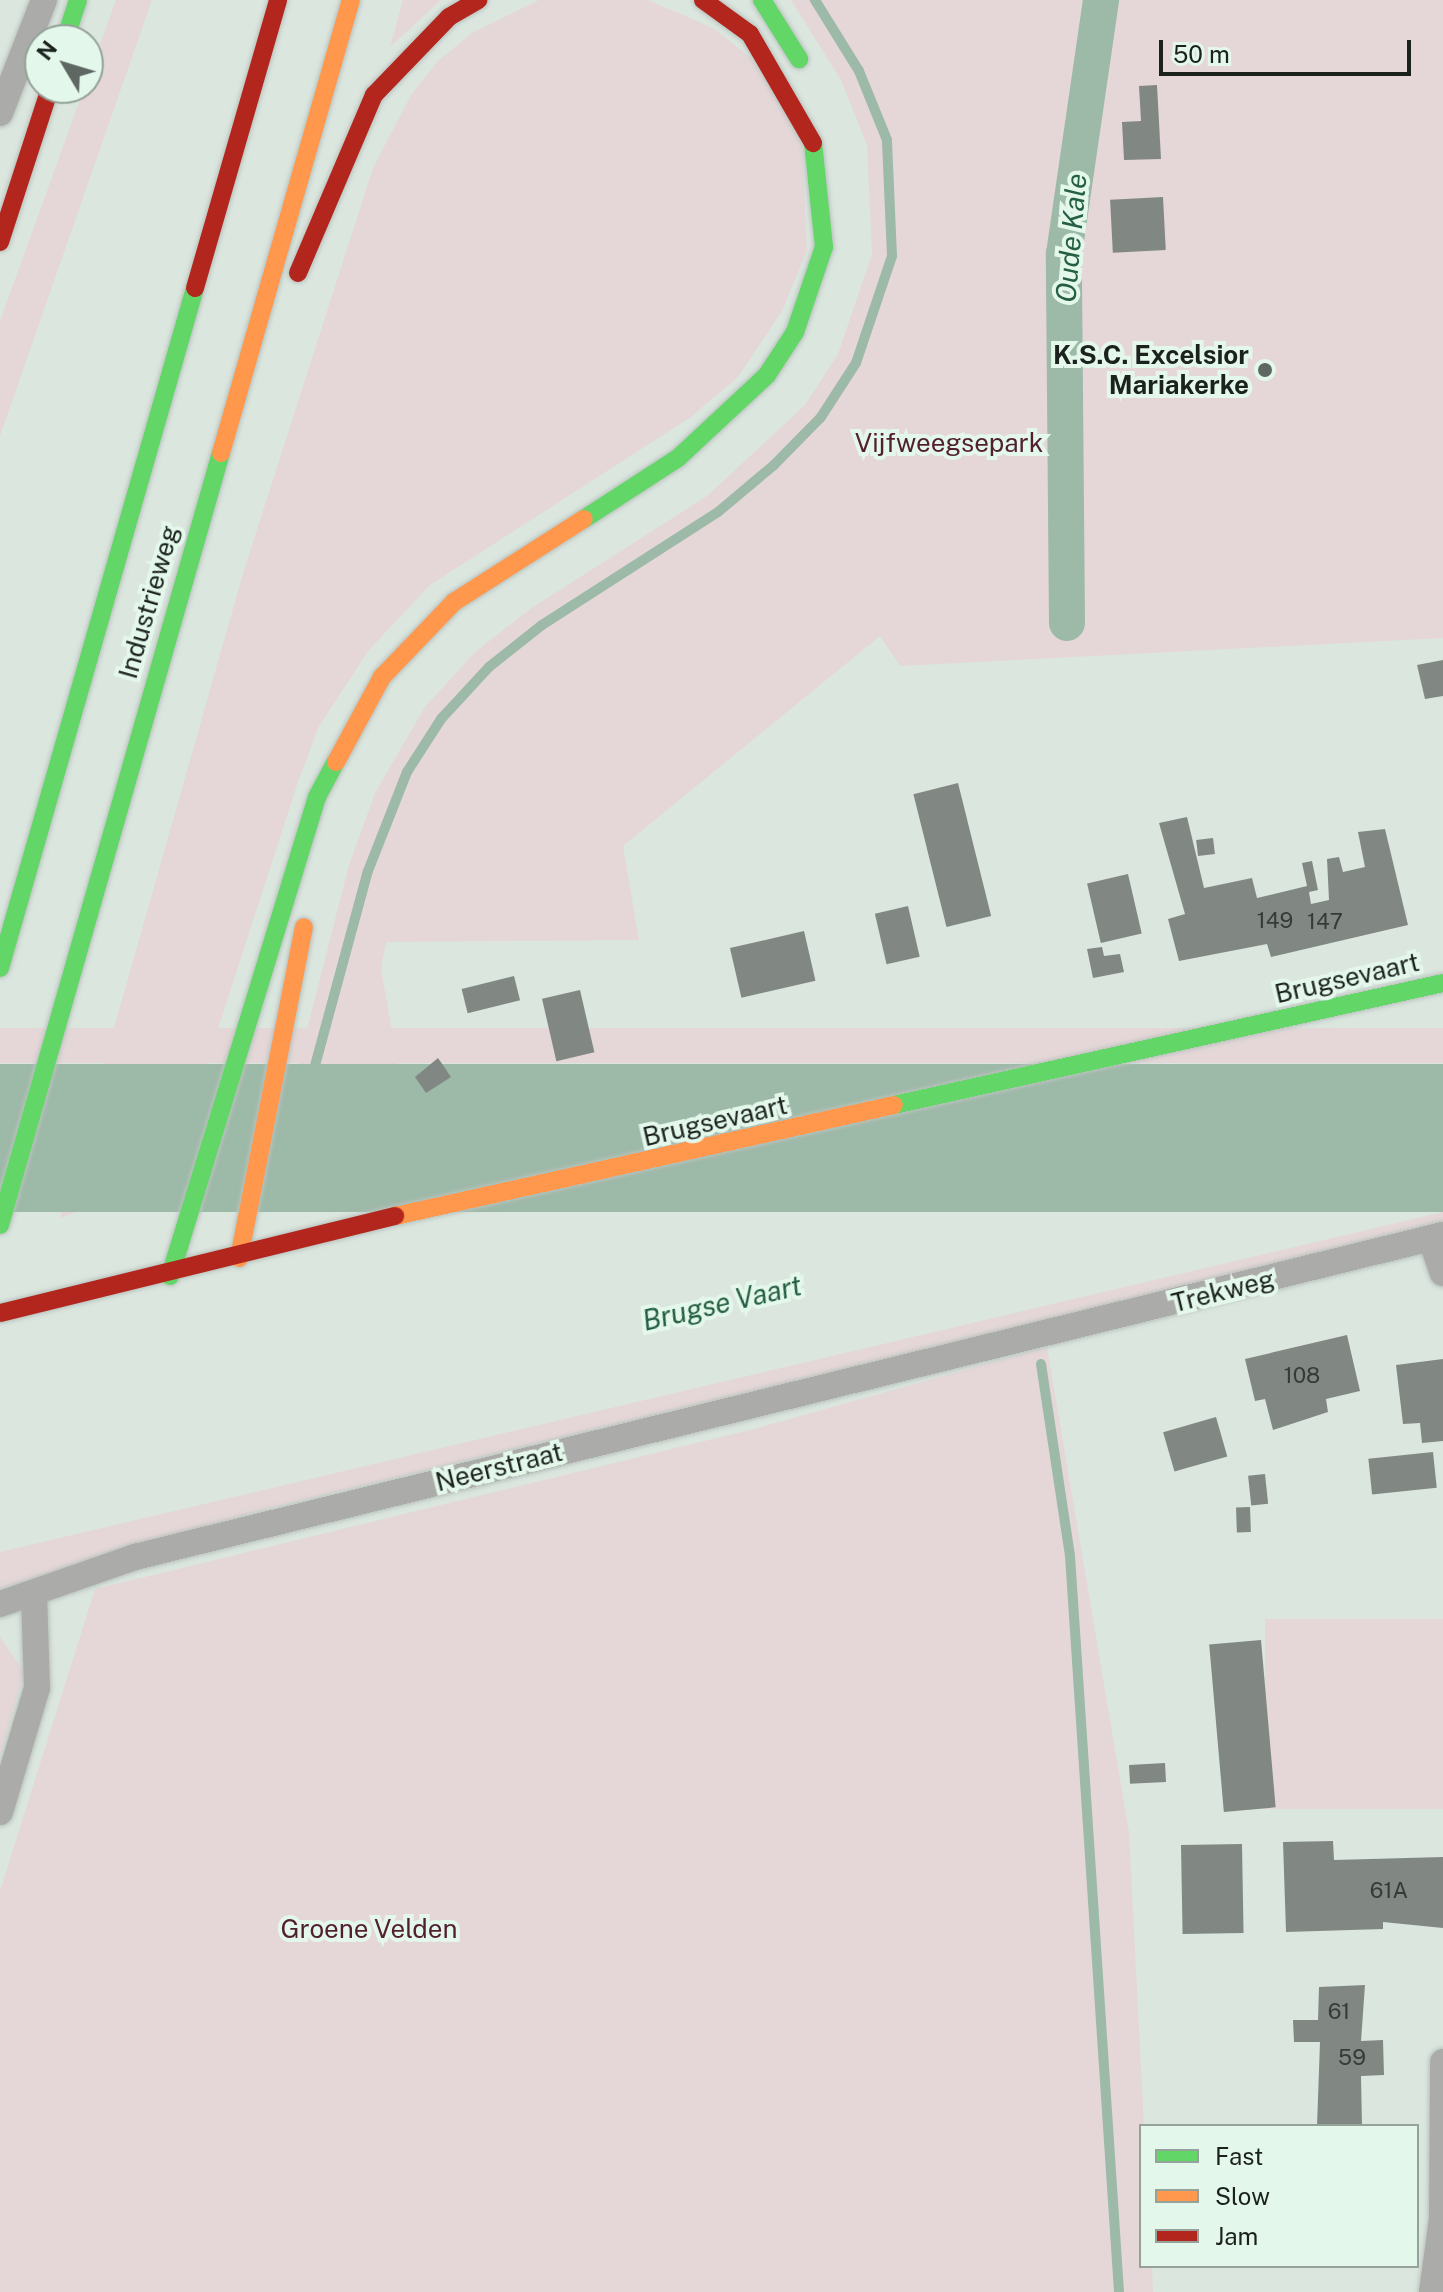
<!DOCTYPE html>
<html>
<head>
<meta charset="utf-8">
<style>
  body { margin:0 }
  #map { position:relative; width:1443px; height:2292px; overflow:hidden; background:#dbe6df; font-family:"Public Sans",sans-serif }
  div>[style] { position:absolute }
  .green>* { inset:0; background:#e5d7d8; transform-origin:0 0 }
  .water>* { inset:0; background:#9db9a8; transform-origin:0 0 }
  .stream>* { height:10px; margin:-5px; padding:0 5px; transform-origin:5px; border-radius:5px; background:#9db9a8 }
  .canal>* { height:36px; margin:-18px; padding:0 18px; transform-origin:18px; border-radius:18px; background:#9db9a8 }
  .building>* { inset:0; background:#818884; transform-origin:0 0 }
  .roads { filter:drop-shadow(0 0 2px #b9c2bd) drop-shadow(0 0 2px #b9c2bd) }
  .street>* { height:26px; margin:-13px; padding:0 13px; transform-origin:13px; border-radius:13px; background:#ababaa }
  .fast>* { height:18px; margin:-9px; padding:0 9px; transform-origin:9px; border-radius:9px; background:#63d668 }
  .slow>* { height:18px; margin:-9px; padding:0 9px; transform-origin:9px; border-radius:9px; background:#ff974d }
  .jam>* { height:18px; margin:-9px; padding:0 9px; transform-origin:9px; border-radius:9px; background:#b3261e }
  .dots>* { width:22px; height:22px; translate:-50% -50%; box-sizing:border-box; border:4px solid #e4f7eb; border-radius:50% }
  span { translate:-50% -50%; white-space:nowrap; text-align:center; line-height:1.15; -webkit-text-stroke:8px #e4f7eb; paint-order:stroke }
  .number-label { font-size:22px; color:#343c38 }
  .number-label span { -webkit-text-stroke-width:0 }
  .poi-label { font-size:26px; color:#1b221e; font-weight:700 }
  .right { translate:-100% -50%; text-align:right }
  .park-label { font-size:26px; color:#521f31 }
  .street-label { font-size:26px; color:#1b221e }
  .water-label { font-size:28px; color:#245f41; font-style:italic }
  .legend { position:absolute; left:1139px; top:2124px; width:280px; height:144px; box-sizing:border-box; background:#e4f7eb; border:2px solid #94a299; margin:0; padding:10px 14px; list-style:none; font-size:24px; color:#1b221e }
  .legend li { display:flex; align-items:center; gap:16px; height:40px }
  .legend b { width:40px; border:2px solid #94a299 }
  .north { position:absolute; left:24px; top:24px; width:80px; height:80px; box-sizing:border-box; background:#e4f7eb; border:2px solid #94a299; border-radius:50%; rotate:308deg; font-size:22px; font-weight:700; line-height:32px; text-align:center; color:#1b221e }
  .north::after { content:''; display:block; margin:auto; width:28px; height:36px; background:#5e6762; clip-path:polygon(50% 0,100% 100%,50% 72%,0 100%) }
  .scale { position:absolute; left:1159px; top:40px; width:252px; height:36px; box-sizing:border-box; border:4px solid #1b221e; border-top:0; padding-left:10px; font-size:24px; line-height:28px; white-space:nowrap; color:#1b221e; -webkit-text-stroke:6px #e4f7eb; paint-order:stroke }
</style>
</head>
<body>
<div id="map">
  <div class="green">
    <div style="clip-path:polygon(116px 0,152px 0,0 436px,0 321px)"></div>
    <div style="clip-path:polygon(403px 0,441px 0,390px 47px)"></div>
    <div style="clip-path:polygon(539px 0,648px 0,713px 28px,751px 58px,802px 140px,807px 251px,782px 311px,738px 377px,691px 417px,430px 585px,369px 650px,319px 726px,298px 782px,170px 1177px,119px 1179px,89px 1207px,60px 1218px,244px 570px,373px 168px,411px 95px,438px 61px,472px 33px)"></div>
    <div style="clip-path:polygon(791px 0,1443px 0,1443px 638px,900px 666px,880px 636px,623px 846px,639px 940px,386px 942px,381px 969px,413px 1149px,279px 1139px,349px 865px,375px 793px,425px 707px,475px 652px,530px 609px,707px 496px,805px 405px,838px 354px,872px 254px,867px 145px,841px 80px)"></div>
    <div style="left:1443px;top:1028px;width:35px;height:1479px;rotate:90deg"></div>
    <div style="clip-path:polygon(1443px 1212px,1443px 1224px,261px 1510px,0 1589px,0 1552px)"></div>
    <div style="clip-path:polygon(1047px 1347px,1129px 1832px,1144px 2126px,1141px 2266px,1152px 2266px,1153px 2292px,0 2292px,0 1891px,95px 1589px,754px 1429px)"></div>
    <div style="left:1443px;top:1619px;width:190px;height:178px;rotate:90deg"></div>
    <div style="clip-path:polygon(0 1637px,24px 1672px,0 1757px)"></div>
  </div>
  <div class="water">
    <div style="left:1443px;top:1064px;width:148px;height:1481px;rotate:90deg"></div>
  </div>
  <div class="stream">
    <div style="left:307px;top:1095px;width:232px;rotate:-74.8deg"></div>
    <div style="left:368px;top:871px;width:106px;rotate:-68.5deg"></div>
    <div style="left:407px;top:772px;width:63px;rotate:-57.3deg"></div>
    <div style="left:441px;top:719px;width:71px;rotate:-47.3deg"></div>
    <div style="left:489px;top:667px;width:68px;rotate:-38.4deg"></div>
    <div style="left:542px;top:625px;width:209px;rotate:-32.7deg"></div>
    <div style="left:718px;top:512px;width:73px;rotate:-40deg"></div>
    <div style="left:774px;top:465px;width:67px;rotate:-45.6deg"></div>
    <div style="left:821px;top:417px;width:64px;rotate:-57.1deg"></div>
    <div style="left:856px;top:363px;width:113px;rotate:-71.4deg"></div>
    <div style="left:892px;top:256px;width:116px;rotate:-92.5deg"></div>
    <div style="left:887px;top:140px;width:74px;rotate:-112.1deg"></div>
    <div style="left:859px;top:71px;width:84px;rotate:-121.8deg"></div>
    <div style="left:1041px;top:1364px;width:194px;rotate:81.4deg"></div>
    <div style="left:1070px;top:1556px;width:738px;rotate:86.19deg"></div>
  </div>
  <div class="canal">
    <div style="left:1067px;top:623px;width:369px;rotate:-90.5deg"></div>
    <div style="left:1064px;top:254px;width:257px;rotate:-81.7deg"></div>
  </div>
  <div class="building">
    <div style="clip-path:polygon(1157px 85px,1161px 159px,1124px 160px,1122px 122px,1141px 121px,1139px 86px)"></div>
    <div style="left:1163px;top:197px;width:53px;height:53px;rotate:87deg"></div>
    <div style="clip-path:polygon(1443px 660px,1443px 696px,1425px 699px,1417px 665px)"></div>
    <div style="left:958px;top:783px;width:137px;height:46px;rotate:76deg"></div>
    <div style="clip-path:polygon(1187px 817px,1204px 888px,1252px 878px,1257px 898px,1307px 886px,1302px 863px,1312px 861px,1318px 890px,1309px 892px,1311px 904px,1329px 900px,1327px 859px,1339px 857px,1343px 872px,1365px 867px,1358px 832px,1385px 829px,1408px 925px,1271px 957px,1267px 944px,1179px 961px,1168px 919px,1185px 914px,1159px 823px)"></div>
    <div style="left:1213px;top:838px;width:16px;height:17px;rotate:83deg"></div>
    <div style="left:1128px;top:874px;width:61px;height:42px;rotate:77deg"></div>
    <div style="left:908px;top:906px;width:52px;height:34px;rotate:77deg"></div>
    <div style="left:804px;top:931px;width:51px;height:76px;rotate:77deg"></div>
    <div style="clip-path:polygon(1102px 947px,1104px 956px,1120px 954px,1124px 972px,1093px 978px,1087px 949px)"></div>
    <div style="left:514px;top:976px;width:25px;height:54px;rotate:76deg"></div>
    <div style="left:580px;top:990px;width:64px;height:39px;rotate:77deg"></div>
    <div style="clip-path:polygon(438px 1058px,451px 1077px,426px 1093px,415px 1077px)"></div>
    <div style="clip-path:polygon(1347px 1335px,1360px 1391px,1326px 1399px,1328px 1412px,1273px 1430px,1265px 1399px,1255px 1401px,1245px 1359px)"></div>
    <div style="clip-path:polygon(1443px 1359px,1443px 1441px,1422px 1443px,1420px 1423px,1403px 1424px,1396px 1365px)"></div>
    <div style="left:1216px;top:1417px;width:41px;height:55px;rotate:74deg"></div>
    <div style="left:1433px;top:1452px;width:36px;height:65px;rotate:84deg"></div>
    <div style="left:1265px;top:1474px;width:30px;height:17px;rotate:84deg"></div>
    <div style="left:1250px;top:1507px;width:25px;height:14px;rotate:88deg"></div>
    <div style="left:1261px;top:1640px;width:168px;height:52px;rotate:85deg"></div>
    <div style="left:1165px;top:1763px;width:19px;height:36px;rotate:87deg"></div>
    <div style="clip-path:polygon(1333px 1841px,1334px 1860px,1443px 1857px,1443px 1928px,1383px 1922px,1383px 1929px,1286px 1932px,1283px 1842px)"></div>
    <div style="left:1242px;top:1844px;width:89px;height:61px;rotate:89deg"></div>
    <div style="clip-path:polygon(1365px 1985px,1361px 2041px,1383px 2040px,1384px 2075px,1361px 2076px,1362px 2126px,1317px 2126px,1320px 2042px,1294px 2042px,1293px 2020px,1318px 2020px,1319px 1987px)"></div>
  </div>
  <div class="roads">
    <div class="street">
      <div style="left:0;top:113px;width:121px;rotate:-68.7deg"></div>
      <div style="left:1431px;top:1239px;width:36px;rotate:71deg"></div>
      <div style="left:0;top:1604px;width:143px;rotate:-19.2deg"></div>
      <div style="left:135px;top:1557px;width:1347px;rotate:-13.83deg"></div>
      <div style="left:0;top:1812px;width:129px;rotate:-73.4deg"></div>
      <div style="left:37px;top:1688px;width:95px;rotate:-91.8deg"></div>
      <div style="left:1432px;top:2292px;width:74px;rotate:-82.2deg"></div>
      <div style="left:1442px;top:2219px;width:157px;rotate:-89.6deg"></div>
    </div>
    <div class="fast">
      <div style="left:762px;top:0;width:70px;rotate:57.9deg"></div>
      <div style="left:65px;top:40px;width:42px;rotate:-72deg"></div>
      <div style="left:584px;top:519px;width:112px;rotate:-33deg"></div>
      <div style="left:678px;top:458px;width:122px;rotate:-43deg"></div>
      <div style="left:767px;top:375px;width:51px;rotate:-56.9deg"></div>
      <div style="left:795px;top:332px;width:90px;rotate:-71.2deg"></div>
      <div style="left:824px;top:247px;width:105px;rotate:-96deg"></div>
      <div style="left:0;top:968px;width:707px;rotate:-74deg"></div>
      <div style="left:894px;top:1105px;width:562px;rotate:-12.53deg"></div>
      <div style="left:0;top:1225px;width:803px;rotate:-74.03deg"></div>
      <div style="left:170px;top:1276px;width:501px;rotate:-72.94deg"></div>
      <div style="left:317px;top:797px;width:40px;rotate:-62deg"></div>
    </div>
    <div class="slow">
      <div style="left:221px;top:453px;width:471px;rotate:-74deg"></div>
      <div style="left:336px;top:762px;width:97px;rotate:-61.6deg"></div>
      <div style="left:382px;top:677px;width:104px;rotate:-46.2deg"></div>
      <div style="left:454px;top:602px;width:154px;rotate:-32.6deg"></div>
      <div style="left:395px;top:1216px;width:511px;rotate:-12.54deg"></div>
      <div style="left:239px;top:1258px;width:337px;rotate:-78.9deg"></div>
    </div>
    <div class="jam">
      <div style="left:703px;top:0;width:58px;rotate:35.9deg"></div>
      <div style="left:750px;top:34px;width:126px;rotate:60deg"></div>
      <div style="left:0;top:242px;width:162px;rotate:-72deg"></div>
      <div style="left:298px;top:273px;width:194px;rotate:-66.9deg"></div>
      <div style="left:374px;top:95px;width:108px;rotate:-46.1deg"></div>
      <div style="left:449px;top:17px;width:34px;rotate:-30deg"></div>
      <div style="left:195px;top:288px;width:300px;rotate:-73.9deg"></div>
      <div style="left:0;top:1313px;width:407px;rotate:-13.8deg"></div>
    </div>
  </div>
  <div class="dots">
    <div style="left:1265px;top:370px;background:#5e6762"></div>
  </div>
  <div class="number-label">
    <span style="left:1275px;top:921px">149</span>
    <span style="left:1325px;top:922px">147</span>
    <span style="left:1302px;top:1376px">108</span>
    <span style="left:1389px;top:1891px">61A</span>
    <span style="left:1339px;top:2012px">61</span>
    <span style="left:1352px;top:2058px">59</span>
  </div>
  <div class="poi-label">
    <span class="right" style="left:1249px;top:370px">K.S.C. Excelsior<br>Mariakerke</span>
  </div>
  <div class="park-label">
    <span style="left:949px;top:443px">Vijfweegsepark</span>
    <span style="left:369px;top:1929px">Groene Velden</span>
  </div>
  <div class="street-label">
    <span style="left:149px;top:602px;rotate:-74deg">Industrieweg</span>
    <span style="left:1347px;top:978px;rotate:-13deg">Brugsevaart</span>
    <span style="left:715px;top:1121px;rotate:-13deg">Brugsevaart</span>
    <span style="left:1223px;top:1291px;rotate:-14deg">Trekweg</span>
    <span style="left:499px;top:1467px;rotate:-14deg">Neerstraat</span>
  </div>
  <div class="water-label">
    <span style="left:1071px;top:238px;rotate:-85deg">Oude Kale</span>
    <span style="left:722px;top:1303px;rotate:-13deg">Brugse Vaart</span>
  </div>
  <ul class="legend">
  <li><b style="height:10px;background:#63d668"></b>Fast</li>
  <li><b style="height:10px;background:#ff974d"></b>Slow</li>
  <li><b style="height:10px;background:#b3261e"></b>Jam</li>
  </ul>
  <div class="north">N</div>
  <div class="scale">50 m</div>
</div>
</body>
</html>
